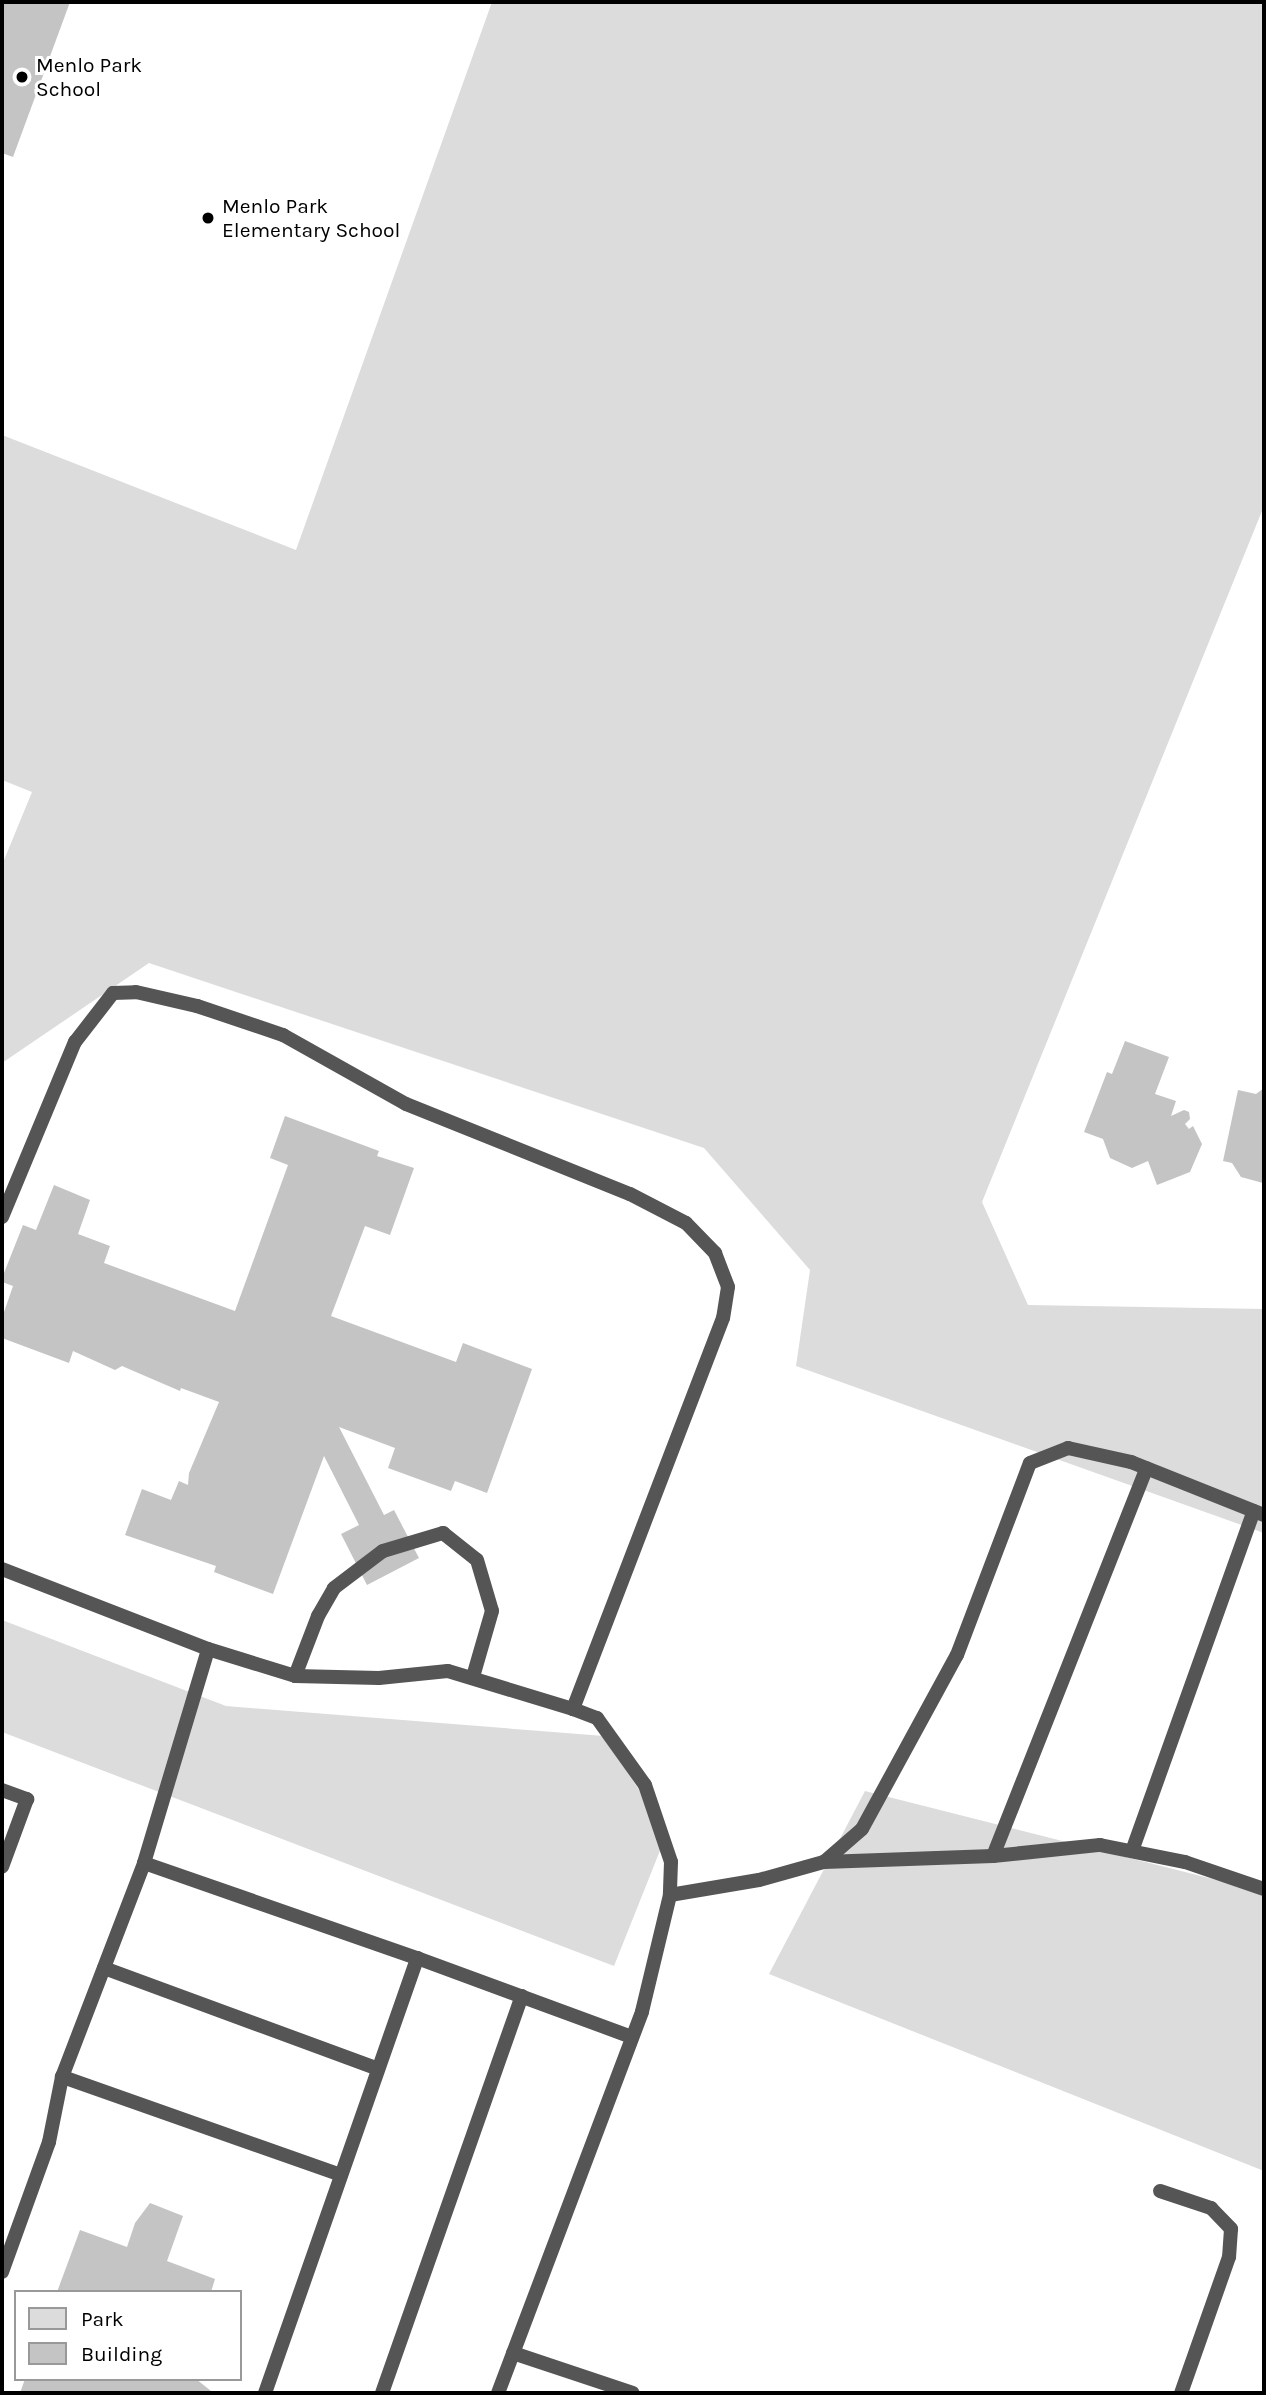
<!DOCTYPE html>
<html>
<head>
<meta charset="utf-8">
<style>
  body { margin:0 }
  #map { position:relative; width:1266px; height:2395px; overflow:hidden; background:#fff; font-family:Karla,sans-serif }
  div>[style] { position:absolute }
  .green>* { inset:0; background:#dcdcdc }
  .building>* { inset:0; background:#c4c4c4 }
  .lane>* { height:14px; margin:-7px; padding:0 7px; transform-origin:7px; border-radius:7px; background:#555 }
  .dots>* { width:19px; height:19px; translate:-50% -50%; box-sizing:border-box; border:4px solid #fff; border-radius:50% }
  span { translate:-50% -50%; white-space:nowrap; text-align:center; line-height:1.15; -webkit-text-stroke:6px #fff; paint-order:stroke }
  .poi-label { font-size:21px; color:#000 }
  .left { translate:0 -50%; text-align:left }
  .frame { position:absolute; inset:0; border:4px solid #000; pointer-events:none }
  .legend { position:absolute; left:14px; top:2290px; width:228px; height:91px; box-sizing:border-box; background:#fff; border:2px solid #999; margin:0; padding:9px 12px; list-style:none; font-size:21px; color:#000 }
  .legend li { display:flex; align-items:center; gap:14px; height:35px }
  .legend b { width:35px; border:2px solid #999 }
</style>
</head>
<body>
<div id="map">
  <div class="green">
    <div style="clip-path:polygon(492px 2px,1264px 2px,1264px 506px,982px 1202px,1028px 1305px,1264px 1309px,1264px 1533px,796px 1366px,810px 1270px,704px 1148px,149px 963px,2px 1063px,2px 865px,32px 792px,2px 780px,2px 435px,296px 550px)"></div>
    <div style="clip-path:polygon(2px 1620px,226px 1706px,604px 1736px,667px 1833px,614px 1966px,2px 1732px)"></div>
    <div style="clip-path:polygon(865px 1791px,1264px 1892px,1264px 2171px,769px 1974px)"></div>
  </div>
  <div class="building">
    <div style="clip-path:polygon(2px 2px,70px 2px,13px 157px,2px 153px)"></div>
    <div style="clip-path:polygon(1125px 1041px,1169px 1057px,1155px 1094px,1176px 1101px,1171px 1116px,1184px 1110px,1189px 1112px,1190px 1119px,1185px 1124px,1189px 1129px,1193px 1126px,1202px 1144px,1190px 1172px,1157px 1185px,1148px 1161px,1132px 1168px,1110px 1158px,1103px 1139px,1084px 1132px,1107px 1072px,1112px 1074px)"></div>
    <div style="clip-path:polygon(1264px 1088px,1264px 1182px,1263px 1183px,1241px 1177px,1232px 1163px,1223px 1161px,1238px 1090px,1256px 1094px)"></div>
    <div style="clip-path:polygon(285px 1116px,379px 1151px,377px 1156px,414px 1168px,390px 1235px,365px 1226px,331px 1316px,456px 1362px,463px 1343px,532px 1369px,487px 1493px,455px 1481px,451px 1491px,388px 1468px,395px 1448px,339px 1427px,384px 1515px,394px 1510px,419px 1558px,367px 1585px,341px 1534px,359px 1525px,324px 1456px,273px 1594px,214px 1572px,216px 1566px,125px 1535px,142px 1489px,171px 1500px,179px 1481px,188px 1485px,189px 1473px,219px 1402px,181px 1388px,180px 1391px,122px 1366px,115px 1370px,73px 1351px,69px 1363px,2px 1338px,2px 1318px,13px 1286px,2px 1282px,2px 1278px,23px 1225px,36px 1230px,54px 1185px,90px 1200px,78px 1234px,110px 1246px,104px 1263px,235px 1311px,288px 1165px,270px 1158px)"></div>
    <div style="clip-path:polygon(150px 2203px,183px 2216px,167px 2261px,215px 2279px,211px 2292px,57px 2292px,80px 2230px,127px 2247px,135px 2223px)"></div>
    <div style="clip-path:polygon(25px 2379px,196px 2379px,211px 2391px,20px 2393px)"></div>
  </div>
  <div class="lane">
    <div style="left:2px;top:1217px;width:190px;rotate:-67.4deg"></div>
    <div style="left:75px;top:1042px;width:62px;rotate:-52.2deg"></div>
    <div style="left:113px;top:993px;width:23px;rotate:-2deg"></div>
    <div style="left:136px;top:992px;width:63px;rotate:12.9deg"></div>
    <div style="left:197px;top:1006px;width:91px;rotate:18.6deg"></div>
    <div style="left:283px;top:1035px;width:141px;rotate:29.3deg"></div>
    <div style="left:406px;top:1104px;width:241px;rotate:21.9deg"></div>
    <div style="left:630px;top:1194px;width:63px;rotate:27.4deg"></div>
    <div style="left:686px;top:1223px;width:42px;rotate:46deg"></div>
    <div style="left:715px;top:1253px;width:36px;rotate:69deg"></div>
    <div style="left:728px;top:1287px;width:31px;rotate:99deg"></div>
    <div style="left:723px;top:1318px;width:419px;rotate:111deg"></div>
    <div style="left:2px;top:1569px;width:221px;rotate:21.2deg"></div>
    <div style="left:208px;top:1649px;width:91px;rotate:17.2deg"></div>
    <div style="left:295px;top:1676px;width:84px;rotate:1.4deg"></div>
    <div style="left:379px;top:1678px;width:69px;rotate:-5.8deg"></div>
    <div style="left:448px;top:1671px;width:131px;rotate:16.9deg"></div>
    <div style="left:573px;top:1709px;width:26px;rotate:21deg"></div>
    <div style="left:597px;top:1718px;width:82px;rotate:54.4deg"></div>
    <div style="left:645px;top:1785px;width:81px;rotate:71.3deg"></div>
    <div style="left:671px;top:1862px;width:33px;rotate:92deg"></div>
    <div style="left:670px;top:1895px;width:120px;rotate:103.5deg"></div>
    <div style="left:642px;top:2012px;width:407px;rotate:110.7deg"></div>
    <div style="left:295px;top:1676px;width:64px;rotate:-69deg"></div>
    <div style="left:318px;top:1616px;width:32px;rotate:-60deg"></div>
    <div style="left:334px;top:1588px;width:61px;rotate:-37.1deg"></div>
    <div style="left:383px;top:1551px;width:63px;rotate:-16.7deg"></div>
    <div style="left:443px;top:1533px;width:43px;rotate:38.5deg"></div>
    <div style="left:477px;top:1560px;width:53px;rotate:73.6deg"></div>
    <div style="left:492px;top:1611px;width:69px;rotate:106.1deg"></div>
    <div style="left:2px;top:1790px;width:27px;rotate:20deg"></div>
    <div style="left:27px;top:1799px;width:72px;rotate:110.2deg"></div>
    <div style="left:1132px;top:1851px;width:361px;rotate:-70.3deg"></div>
    <div style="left:993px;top:1856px;width:417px;rotate:-68.4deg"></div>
    <div style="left:824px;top:1862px;width:50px;rotate:-41deg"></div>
    <div style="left:862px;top:1829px;width:198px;rotate:-61.4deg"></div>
    <div style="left:957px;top:1655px;width:205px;rotate:-69.2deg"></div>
    <div style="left:1030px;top:1463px;width:41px;rotate:-21.5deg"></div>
    <div style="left:1068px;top:1448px;width:65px;rotate:12.5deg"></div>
    <div style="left:1131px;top:1462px;width:143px;rotate:21.7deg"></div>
    <div style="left:144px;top:1863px;width:223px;rotate:-73.3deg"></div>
    <div style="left:670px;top:1895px;width:90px;rotate:-9.6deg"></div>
    <div style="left:759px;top:1880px;width:67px;rotate:-15.5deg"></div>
    <div style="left:824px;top:1862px;width:169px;rotate:-2deg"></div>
    <div style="left:993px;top:1856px;width:108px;rotate:-5.9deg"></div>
    <div style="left:1100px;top:1845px;width:87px;rotate:11.3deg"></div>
    <div style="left:1185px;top:1862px;width:83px;rotate:18.9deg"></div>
    <div style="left:104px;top:1968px;width:292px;rotate:20.2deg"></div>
    <div style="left:341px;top:2175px;width:296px;rotate:-160.6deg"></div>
    <div style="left:62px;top:2077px;width:229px;rotate:-69deg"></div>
    <div style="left:144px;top:1863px;width:289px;rotate:19.2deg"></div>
    <div style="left:1160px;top:2191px;width:54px;rotate:18.4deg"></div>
    <div style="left:1211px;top:2208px;width:29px;rotate:46deg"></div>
    <div style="left:1231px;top:2229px;width:28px;rotate:94deg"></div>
    <div style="left:1229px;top:2257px;width:144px;rotate:109.4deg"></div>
    <div style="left:2px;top:2272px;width:138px;rotate:-70.1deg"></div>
    <div style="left:49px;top:2142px;width:66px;rotate:-78.7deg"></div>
    <div style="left:513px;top:2353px;width:126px;rotate:18.4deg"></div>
    <div style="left:265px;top:2393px;width:461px;rotate:-70.7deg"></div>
    <div style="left:417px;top:1958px;width:229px;rotate:20.2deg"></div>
    <div style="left:382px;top:2393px;width:421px;rotate:-70.6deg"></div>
  </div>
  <div class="dots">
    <div style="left:22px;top:77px;background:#000"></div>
    <div style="left:208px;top:218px;background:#000"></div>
  </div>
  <div class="poi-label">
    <span class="left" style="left:36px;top:77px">Menlo Park<br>School</span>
    <span class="left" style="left:222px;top:218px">Menlo Park<br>Elementary School</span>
  </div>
  <div class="frame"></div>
  <ul class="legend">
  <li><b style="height:19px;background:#dcdcdc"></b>Park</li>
  <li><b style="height:19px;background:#c4c4c4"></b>Building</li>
  </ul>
</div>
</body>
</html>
